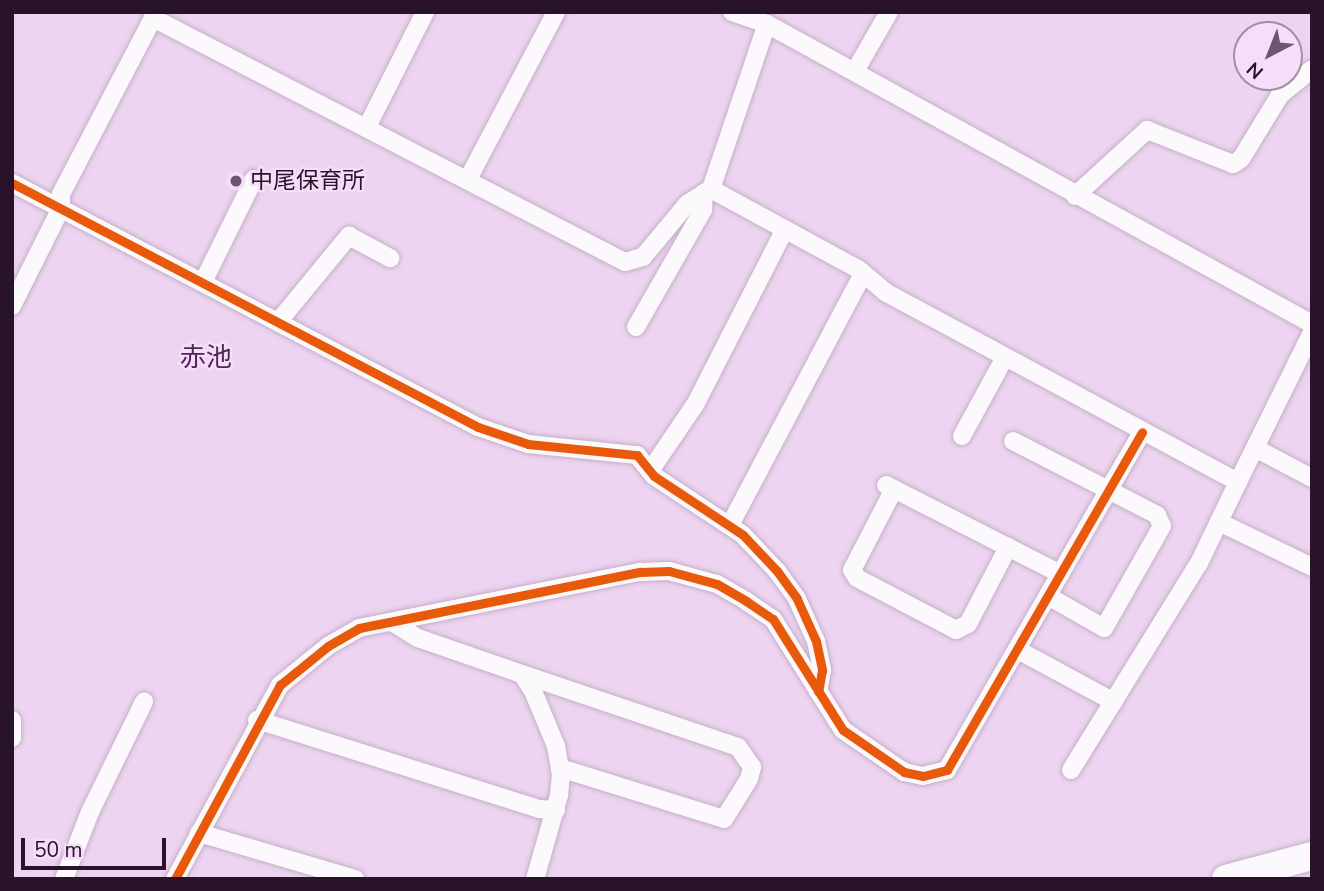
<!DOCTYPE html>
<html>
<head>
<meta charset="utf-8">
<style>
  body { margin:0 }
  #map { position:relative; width:1324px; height:891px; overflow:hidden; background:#edd4f0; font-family:"Nunito Sans","Noto Sans JP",sans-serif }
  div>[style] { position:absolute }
  .roads { filter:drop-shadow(0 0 2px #c4afc7) drop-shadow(0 0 2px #c4afc7) }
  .street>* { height:18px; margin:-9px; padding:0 9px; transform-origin:9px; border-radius:9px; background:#fcf9fd }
  .primary>* { height:28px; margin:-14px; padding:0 14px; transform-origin:14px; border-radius:14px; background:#fcf9fd }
  .cycleway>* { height:9px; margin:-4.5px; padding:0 4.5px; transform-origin:4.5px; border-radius:4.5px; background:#e8590c }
  .dots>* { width:19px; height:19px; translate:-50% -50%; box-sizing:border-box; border:4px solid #f5def8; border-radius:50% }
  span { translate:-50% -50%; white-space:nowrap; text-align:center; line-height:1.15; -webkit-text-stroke:5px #f5def8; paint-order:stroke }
  .poi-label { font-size:23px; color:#28132b }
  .left { translate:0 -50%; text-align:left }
  .quarter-label { font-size:26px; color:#54245c }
  .frame { position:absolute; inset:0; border:14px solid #28132b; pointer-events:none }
  .north { position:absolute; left:1233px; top:21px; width:70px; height:70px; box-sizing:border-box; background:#f5def8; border:2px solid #a38da6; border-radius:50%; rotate:222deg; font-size:19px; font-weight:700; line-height:28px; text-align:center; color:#28132b }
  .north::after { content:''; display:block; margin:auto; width:24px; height:32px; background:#6d5770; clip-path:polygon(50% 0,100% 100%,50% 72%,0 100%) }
  .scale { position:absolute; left:21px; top:838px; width:145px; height:32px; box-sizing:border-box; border:4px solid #28132b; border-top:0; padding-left:9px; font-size:21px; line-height:24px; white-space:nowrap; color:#28132b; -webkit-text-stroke:5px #f5def8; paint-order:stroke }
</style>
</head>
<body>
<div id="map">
  <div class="roads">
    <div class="street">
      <div style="left:732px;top:12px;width:37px;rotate:19deg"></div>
      <div style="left:767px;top:24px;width:622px;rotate:28.83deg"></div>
      <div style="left:153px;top:18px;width:531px;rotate:27.34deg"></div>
      <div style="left:625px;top:262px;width:19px;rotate:-16deg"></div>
      <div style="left:643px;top:257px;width:69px;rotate:-50.3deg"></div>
      <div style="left:687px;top:204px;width:28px;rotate:-32deg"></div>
      <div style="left:711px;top:189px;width:174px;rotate:-71.3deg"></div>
      <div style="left:855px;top:71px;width:68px;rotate:-60deg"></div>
      <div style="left:368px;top:125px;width:127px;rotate:-63.2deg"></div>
      <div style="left:468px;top:179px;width:189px;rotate:-62.2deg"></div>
      <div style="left:12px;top:183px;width:526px;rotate:27.64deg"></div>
      <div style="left:478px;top:427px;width:53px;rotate:18.8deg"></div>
      <div style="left:528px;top:444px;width:110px;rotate:5.8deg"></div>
      <div style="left:637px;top:455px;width:27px;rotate:51deg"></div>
      <div style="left:654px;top:476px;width:107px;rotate:33.5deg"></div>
      <div style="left:743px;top:535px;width:50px;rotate:46.6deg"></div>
      <div style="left:777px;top:571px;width:34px;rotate:54deg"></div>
      <div style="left:797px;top:599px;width:46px;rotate:65.7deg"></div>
      <div style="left:816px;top:641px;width:30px;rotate:78deg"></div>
      <div style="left:822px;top:670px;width:22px;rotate:100deg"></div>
      <div style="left:711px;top:189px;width:167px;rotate:28.6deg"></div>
      <div style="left:858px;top:269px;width:35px;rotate:40deg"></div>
      <div style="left:885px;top:292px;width:401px;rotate:28.3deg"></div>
      <div style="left:1238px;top:482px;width:167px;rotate:-63.7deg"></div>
      <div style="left:1075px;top:196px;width:98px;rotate:-42.5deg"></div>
      <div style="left:1147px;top:130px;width:92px;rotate:21.6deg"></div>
      <div style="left:1233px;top:164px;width:9px;rotate:-32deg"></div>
      <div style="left:1241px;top:159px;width:75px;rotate:-58.6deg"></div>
      <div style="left:1280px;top:95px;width:41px;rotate:-39.1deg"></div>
      <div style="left:203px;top:282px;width:115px;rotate:-63.7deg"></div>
      <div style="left:12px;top:306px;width:110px;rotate:-63.4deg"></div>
      <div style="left:61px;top:208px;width:14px;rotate:-90deg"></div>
      <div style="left:61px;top:194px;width:205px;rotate:-62.4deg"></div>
      <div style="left:278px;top:322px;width:112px;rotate:-50.5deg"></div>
      <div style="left:349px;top:236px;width:47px;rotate:28.2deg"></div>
      <div style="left:636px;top:327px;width:135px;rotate:-60.2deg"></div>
      <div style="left:703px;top:210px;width:17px;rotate:-87deg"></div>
      <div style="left:962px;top:436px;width:90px;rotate:-61.4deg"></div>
      <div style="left:1013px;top:441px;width:162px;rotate:27.2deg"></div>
      <div style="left:1157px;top:515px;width:12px;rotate:66deg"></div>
      <div style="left:1162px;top:526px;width:117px;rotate:119.6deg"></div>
      <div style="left:1104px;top:628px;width:64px;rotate:-150.3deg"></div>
      <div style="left:1255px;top:448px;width:64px;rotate:27.8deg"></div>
      <div style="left:650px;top:471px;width:82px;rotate:-55.9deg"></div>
      <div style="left:696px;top:403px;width:195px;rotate:-62.9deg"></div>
      <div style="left:886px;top:485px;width:196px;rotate:27deg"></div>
      <div style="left:894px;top:489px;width:91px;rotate:117.4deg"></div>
      <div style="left:852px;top:570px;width:9px;rotate:58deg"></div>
      <div style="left:857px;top:578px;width:112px;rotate:27.7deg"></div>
      <div style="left:956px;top:630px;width:13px;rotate:-27deg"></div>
      <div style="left:968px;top:624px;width:87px;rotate:-62.5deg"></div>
      <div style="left:1219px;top:522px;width:103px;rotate:25.8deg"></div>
      <div style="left:730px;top:525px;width:284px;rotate:-62.1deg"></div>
      <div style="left:392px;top:622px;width:31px;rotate:32deg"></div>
      <div style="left:418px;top:638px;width:110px;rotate:19.1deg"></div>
      <div style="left:522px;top:674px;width:20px;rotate:57deg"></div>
      <div style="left:533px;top:691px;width:60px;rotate:67.3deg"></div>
      <div style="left:556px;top:746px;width:27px;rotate:80deg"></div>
      <div style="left:561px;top:773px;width:22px;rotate:95deg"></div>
      <div style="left:559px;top:795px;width:87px;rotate:105.9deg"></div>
      <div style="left:1018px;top:650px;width:109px;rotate:28.4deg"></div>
      <div style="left:522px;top:674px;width:228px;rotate:18.7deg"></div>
      <div style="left:738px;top:747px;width:24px;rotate:55deg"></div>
      <div style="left:752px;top:767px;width:12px;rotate:104deg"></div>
      <div style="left:749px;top:779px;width:47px;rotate:122deg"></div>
      <div style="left:724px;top:819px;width:172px;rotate:-162.7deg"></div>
      <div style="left:12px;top:720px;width:18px;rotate:90deg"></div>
      <div style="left:257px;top:720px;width:296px;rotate:17.5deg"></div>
      <div style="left:539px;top:809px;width:17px;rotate:3deg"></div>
      <div style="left:1071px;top:770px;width:243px;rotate:-58.3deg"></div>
      <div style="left:1199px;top:563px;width:90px;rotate:-64.3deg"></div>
      <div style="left:199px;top:833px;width:163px;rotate:16.4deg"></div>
      <div style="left:64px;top:879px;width:72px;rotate:-68.8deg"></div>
      <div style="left:90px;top:812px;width:123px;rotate:-63.9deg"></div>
      <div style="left:175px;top:879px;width:221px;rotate:-61.6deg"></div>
      <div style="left:280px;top:685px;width:62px;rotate:-39.1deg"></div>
      <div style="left:328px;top:646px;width:36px;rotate:-30deg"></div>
      <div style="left:359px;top:628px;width:287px;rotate:-11.3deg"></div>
      <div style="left:640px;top:572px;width:29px;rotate:-2deg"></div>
      <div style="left:669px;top:571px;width:50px;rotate:15.2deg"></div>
      <div style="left:717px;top:584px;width:34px;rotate:30deg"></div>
      <div style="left:746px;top:601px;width:32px;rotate:34deg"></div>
      <div style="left:773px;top:619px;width:131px;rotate:57.8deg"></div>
      <div style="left:843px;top:730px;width:74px;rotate:34.5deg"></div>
      <div style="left:904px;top:772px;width:19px;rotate:12deg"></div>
      <div style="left:923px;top:776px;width:25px;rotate:-14deg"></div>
      <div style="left:947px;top:770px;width:390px;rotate:-60deg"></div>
    </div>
    <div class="primary">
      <div style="left:1226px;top:879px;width:89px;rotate:-15deg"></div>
    </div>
  </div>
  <div class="cycleway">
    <div style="left:12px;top:183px;width:526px;rotate:27.64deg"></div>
    <div style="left:478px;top:427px;width:53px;rotate:18.8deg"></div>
    <div style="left:528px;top:444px;width:110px;rotate:5.8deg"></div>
    <div style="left:637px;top:455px;width:27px;rotate:51deg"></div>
    <div style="left:654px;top:476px;width:107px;rotate:33.5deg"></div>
    <div style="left:743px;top:535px;width:50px;rotate:46.6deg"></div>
    <div style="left:777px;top:571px;width:34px;rotate:54deg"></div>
    <div style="left:797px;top:599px;width:46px;rotate:65.7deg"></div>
    <div style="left:816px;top:641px;width:30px;rotate:78deg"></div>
    <div style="left:822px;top:670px;width:22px;rotate:100deg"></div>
    <div style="left:175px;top:879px;width:221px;rotate:-61.6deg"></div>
    <div style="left:280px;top:685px;width:62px;rotate:-39.1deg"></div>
    <div style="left:328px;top:646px;width:36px;rotate:-30deg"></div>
    <div style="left:359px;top:628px;width:287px;rotate:-11.3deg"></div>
    <div style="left:640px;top:572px;width:29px;rotate:-2deg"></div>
    <div style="left:669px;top:571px;width:50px;rotate:15.2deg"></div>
    <div style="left:717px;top:584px;width:34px;rotate:30deg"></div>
    <div style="left:746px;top:601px;width:32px;rotate:34deg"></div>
    <div style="left:773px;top:619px;width:131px;rotate:57.8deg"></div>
    <div style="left:843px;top:730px;width:74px;rotate:34.5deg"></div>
    <div style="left:904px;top:772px;width:19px;rotate:12deg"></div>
    <div style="left:923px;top:776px;width:25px;rotate:-14deg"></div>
    <div style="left:947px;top:770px;width:390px;rotate:-60deg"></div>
  </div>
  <div class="dots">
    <div style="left:236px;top:181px;background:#6d5770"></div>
  </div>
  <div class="poi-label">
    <span class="left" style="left:250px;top:181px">中尾保育所</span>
  </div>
  <div class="quarter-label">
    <span style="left:206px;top:358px">赤池</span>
  </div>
  <div class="frame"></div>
  <div class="north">N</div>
  <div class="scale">50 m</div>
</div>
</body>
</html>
